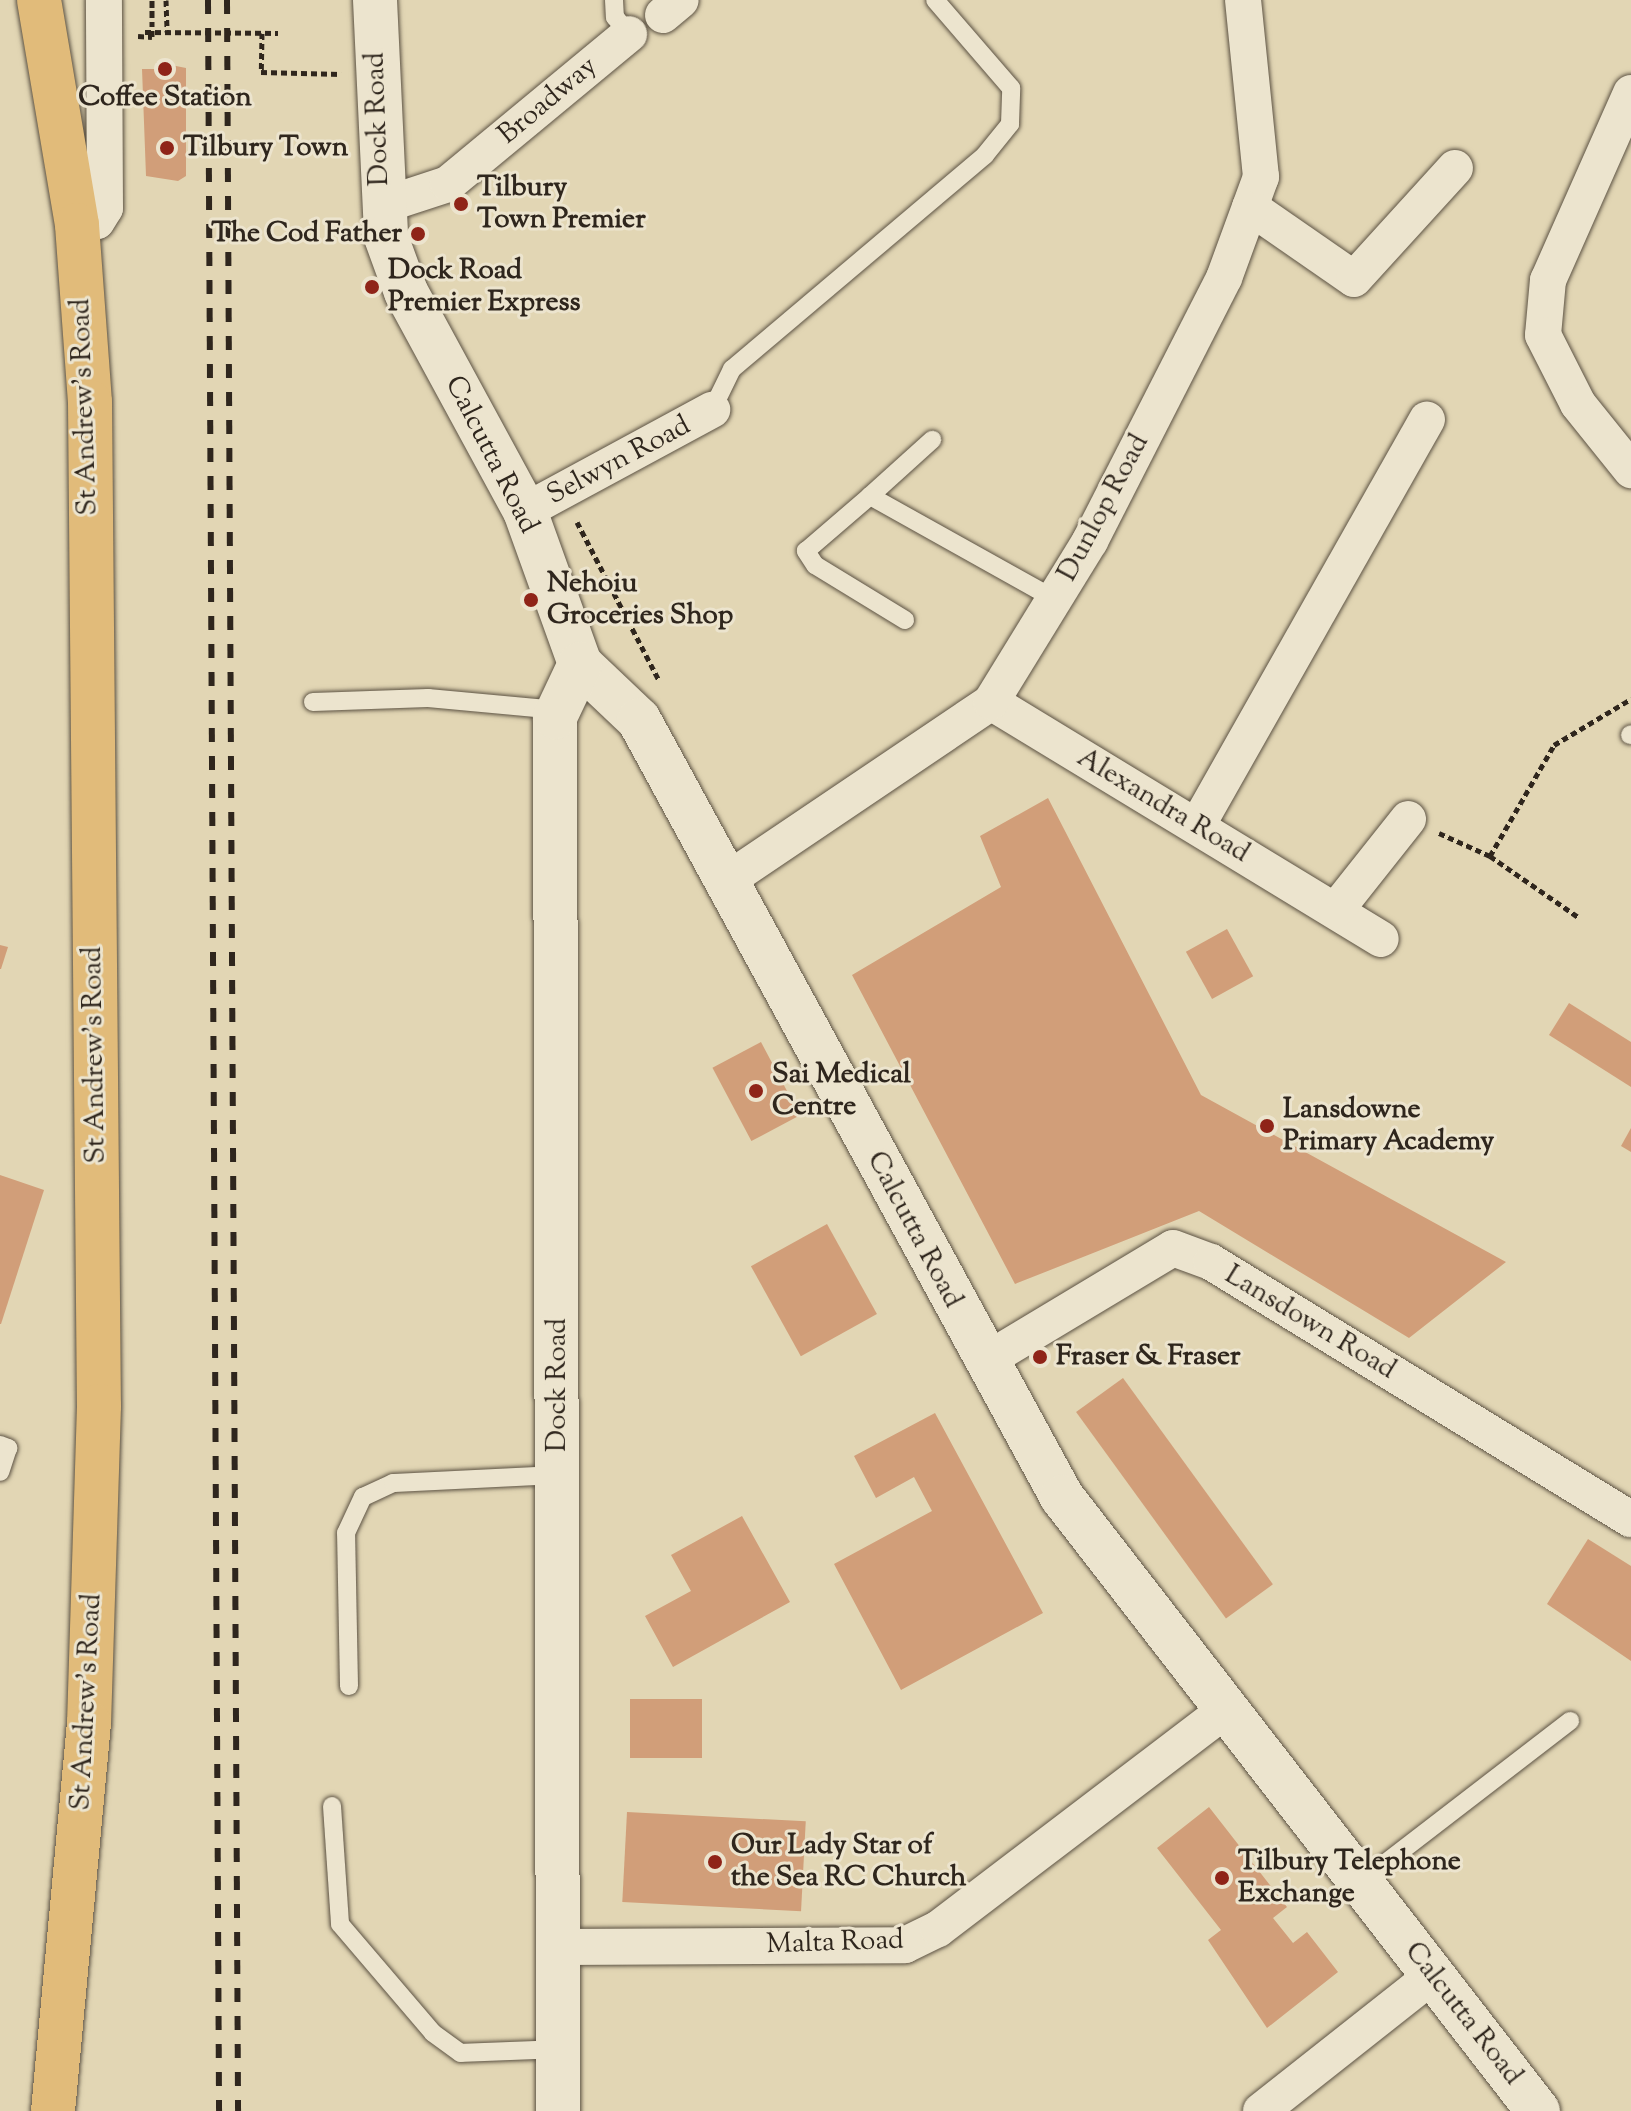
<!DOCTYPE html>
<html>
<head>
<meta charset="utf-8">
<style>
  body { margin:0 }
  #map { position:relative; width:1631px; height:2111px; overflow:hidden; background:#e2d6b4; font-family:"Sorts Mill Goudy",serif }
  div>[style] { position:absolute }
  .building>* { inset:0; background:#d19e79; transform-origin:0 0 }
  .path>* { height:5px; margin-top:-2.5px; transform-origin:0; background:repeating-linear-gradient(90deg,#2f261d 0 6px,transparent 0 10px) }
  .roads { filter:drop-shadow(0 0 2px #5c5243) drop-shadow(0 0 2px #5c5243) }
  .lane>* { height:18px; margin:-9px; padding:0 9px; transform-origin:9px; border-radius:9px; background:#ece4ce }
  .street>* { height:36px; margin:-18px; padding:0 18px; transform-origin:18px; border-radius:18px; background:#ece4ce }
  .secondary>* { height:44px; margin:-22px; padding:0 22px; transform-origin:22px; border-radius:22px; background:#ece4ce }
  .highway>* { height:44px; margin:-22px; padding:0 22px; transform-origin:22px; border-radius:22px; background:#e1bb7a }
  .rail>* { height:6px; margin-top:-3px; transform-origin:0; background:repeating-linear-gradient(90deg,#2f261d 0 14px,transparent 0 28px) }
  .path-bridge>* { height:5px; margin-top:-2.5px; transform-origin:0; background:repeating-linear-gradient(90deg,#2f261d 0 6px,transparent 0 10px) }
  .dots>* { width:22px; height:22px; translate:-50% -50%; box-sizing:border-box; border:4px solid #ece4ce; border-radius:50% }
  span { translate:-50% -50%; white-space:nowrap; text-align:center; line-height:1.15; -webkit-text-stroke:6px #ece4ce; paint-order:stroke }
  .poi-label { font-size:28px; color:#2f261d; font-weight:700 }
  .left { translate:0 -50%; text-align:left }
  .right { translate:-100% -50%; text-align:right }
  .street-label { font-size:28px; color:#2f261d }
</style>
</head>
<body>
<div id="map">
  <div class="building">
    <div style="clip-path:polygon(156px 62px,186px 68px,186px 176px,178px 181px,146px 176px,142px 69px,156px 69px)"></div>
    <div style="clip-path:polygon(1048px 798px,1201px 1095px,1506px 1262px,1409px 1338px,1199px 1211px,1015px 1284px,852px 975px,1001px 887px,980px 836px)"></div>
    <div style="left:1227px;top:929px;width:54px;height:47px;rotate:61deg"></div>
    <div style="clip-path:polygon(0 945px,8px 947px,1px 969px,0 969px)"></div>
    <div style="clip-path:polygon(1569px 1003px,1631px 1042px,1631px 1087px,1549px 1035px)"></div>
    <div style="left:761px;top:1042px;width:83px;height:55px;rotate:62deg"></div>
    <div style="clip-path:polygon(1631px 1128px,1631px 1152px,1621px 1146px)"></div>
    <div style="clip-path:polygon(0 1175px,44px 1190px,1px 1324px,0 1324px)"></div>
    <div style="left:827px;top:1224px;width:103px;height:87px;rotate:61deg"></div>
    <div style="left:1123px;top:1378px;width:255px;height:58px;rotate:54deg"></div>
    <div style="clip-path:polygon(935px 1413px,1043px 1613px,901px 1690px,834px 1564px,932px 1511px,914px 1477px,876px 1498px,854px 1456px)"></div>
    <div style="clip-path:polygon(742px 1516px,790px 1602px,673px 1667px,645px 1616px,691px 1591px,671px 1555px)"></div>
    <div style="clip-path:polygon(1588px 1539px,1631px 1566px,1631px 1661px,1547px 1604px)"></div>
    <div style="left:630px;top:1699px;width:72px;height:59px"></div>
    <div style="clip-path:polygon(1209px 1807px,1287px 1907px,1273px 1918px,1293px 1943px,1307px 1932px,1338px 1972px,1267px 2028px,1208px 1940px,1221px 1930px,1157px 1848px)"></div>
    <div style="left:627px;top:1812px;width:179px;height:90px;rotate:3deg"></div>
  </div>
  <div class="path">
    <div style="left:166px;top:0;width:32px;rotate:88deg"></div>
    <div style="left:262px;top:33px;width:39px;rotate:91deg"></div>
    <div style="left:261px;top:72px;width:80px;rotate:1.4deg"></div>
    <div style="left:138px;top:36px;width:14px;rotate:4deg"></div>
    <div style="left:152px;top:37px;width:37px;rotate:-90deg"></div>
    <div style="left:577px;top:522px;width:178px;rotate:62.6deg"></div>
    <div style="left:1439px;top:833px;width:56px;rotate:24.3deg"></div>
    <div style="left:1490px;top:856px;width:107px;rotate:34.7deg"></div>
    <div style="left:1490px;top:856px;width:128px;rotate:-60deg"></div>
    <div style="left:1554px;top:745px;width:90px;rotate:-30.9deg"></div>
  </div>
  <div class="roads">
    <div class="lane">
      <div style="left:614px;top:0;width:17px;rotate:87deg"></div>
      <div style="left:615px;top:17px;width:22px;rotate:51deg"></div>
      <div style="left:712px;top:410px;width:46px;rotate:-64deg"></div>
      <div style="left:732px;top:369px;width:331px;rotate:-40.2deg"></div>
      <div style="left:985px;top:155px;width:40px;rotate:-51deg"></div>
      <div style="left:1010px;top:124px;width:36px;rotate:-88deg"></div>
      <div style="left:1011px;top:88px;width:116px;rotate:-130.8deg"></div>
      <div style="left:870px;top:496px;width:84px;rotate:-42.1deg"></div>
      <div style="left:905px;top:620px;width:105px;rotate:-148.6deg"></div>
      <div style="left:815px;top:565px;width:17px;rotate:-123deg"></div>
      <div style="left:806px;top:551px;width:84px;rotate:-40.7deg"></div>
      <div style="left:870px;top:496px;width:211px;rotate:29.2deg"></div>
      <div style="left:313px;top:702px;width:115px;rotate:-2deg"></div>
      <div style="left:428px;top:698px;width:130px;rotate:5.3deg"></div>
      <div style="left:1630px;top:735px;width:1px;rotate:-45deg"></div>
      <div style="left:0;top:1445px;width:9px;rotate:21deg"></div>
      <div style="left:8px;top:1448px;width:25px;rotate:108deg"></div>
      <div style="left:349px;top:1686px;width:153px;rotate:-91.1deg"></div>
      <div style="left:346px;top:1533px;width:40px;rotate:-65deg"></div>
      <div style="left:363px;top:1497px;width:33px;rotate:-25deg"></div>
      <div style="left:393px;top:1483px;width:165px;rotate:-2.8deg"></div>
      <div style="left:332px;top:1806px;width:118px;rotate:86.1deg"></div>
      <div style="left:340px;top:1924px;width:143px;rotate:49.5deg"></div>
      <div style="left:433px;top:2033px;width:34px;rotate:36deg"></div>
      <div style="left:461px;top:2053px;width:98px;rotate:-2.3deg"></div>
      <div style="left:1361px;top:1882px;width:264px;rotate:-37.6deg"></div>
    </div>
    <div class="street">
      <div style="left:663px;top:15px;width:23px;rotate:-40deg"></div>
      <div style="left:1631px;top:93px;width:205px;rotate:113.9deg"></div>
      <div style="left:1548px;top:280px;width:55px;rotate:95.2deg"></div>
      <div style="left:1543px;top:335px;width:77px;rotate:63.1deg"></div>
      <div style="left:1578px;top:404px;width:85px;rotate:51.2deg"></div>
      <div style="left:381px;top:206px;width:71px;rotate:-18.2deg"></div>
      <div style="left:448px;top:184px;width:235px;rotate:-39.6deg"></div>
      <div style="left:1250px;top:207px;width:126px;rotate:34.7deg"></div>
      <div style="left:1354px;top:279px;width:150px;rotate:-47.7deg"></div>
      <div style="left:77px;top:225px;width:20px;rotate:-11deg"></div>
      <div style="left:97px;top:221px;width:15px;rotate:-58deg"></div>
      <div style="left:105px;top:208px;width:208px;rotate:-90.3deg"></div>
      <div style="left:525px;top:511px;width:213px;rotate:-28.4deg"></div>
      <div style="left:991px;top:702px;width:456px;rotate:31.3deg"></div>
      <div style="left:1197px;top:826px;width:467px;rotate:-60.5deg"></div>
      <div style="left:726px;top:881px;width:320px;rotate:-34deg"></div>
      <div style="left:991px;top:702px;width:189px;rotate:-58.4deg"></div>
      <div style="left:1090px;top:541px;width:295px;rotate:-63deg"></div>
      <div style="left:1224px;top:278px;width:108px;rotate:-69.9deg"></div>
      <div style="left:1261px;top:177px;width:178px;rotate:-95.8deg"></div>
      <div style="left:1336px;top:910px;width:116px;rotate:-51.6deg"></div>
      <div style="left:985px;top:1361px;width:219px;rotate:-31deg"></div>
      <div style="left:1173px;top:1248px;width:40px;rotate:20.2deg"></div>
      <div style="left:1211px;top:1262px;width:492px;rotate:31.5deg"></div>
      <div style="left:561px;top:1947px;width:344px;rotate:-0.3deg"></div>
      <div style="left:905px;top:1945px;width:37px;rotate:-26deg"></div>
      <div style="left:938px;top:1929px;width:361px;rotate:-37.3deg"></div>
      <div style="left:1261px;top:2111px;width:219px;rotate:-38.3deg"></div>
    </div>
    <div class="secondary">
      <div style="left:375px;top:0;width:237px;rotate:87.3deg"></div>
      <div style="left:386px;top:237px;width:59px;rotate:70deg"></div>
      <div style="left:406px;top:292px;width:249px;rotate:61.5deg"></div>
      <div style="left:525px;top:511px;width:163px;rotate:70.2deg"></div>
      <div style="left:580px;top:664px;width:81px;rotate:43.5deg"></div>
      <div style="left:639px;top:720px;width:885px;rotate:61.44deg"></div>
      <div style="left:1062px;top:1497px;width:777px;rotate:52.22deg"></div>
      <div style="left:558px;top:2111px;width:1394px;rotate:-90.12deg"></div>
      <div style="left:555px;top:717px;width:59px;rotate:-64.7deg"></div>
    </div>
    <div class="highway">
      <div style="left:39px;top:0;width:228px;rotate:80.4deg"></div>
      <div style="left:77px;top:225px;width:177px;rotate:85.8deg"></div>
      <div style="left:90px;top:402px;width:1004px;rotate:89.49deg"></div>
      <div style="left:99px;top:1406px;width:317px;rotate:91.8deg"></div>
      <div style="left:89px;top:1723px;width:390px;rotate:95.3deg"></div>
    </div>
  </div>
  <div class="rail">
    <div style="left:208px;top:0;width:2111px;rotate:89.7deg"></div>
    <div style="left:227px;top:0;width:2111px;rotate:89.7deg"></div>
  </div>
  <div class="path-bridge">
    <div style="left:145px;top:32px;width:133px;rotate:0.4deg"></div>
  </div>
  <div class="dots">
    <div style="left:165px;top:69px;background:#8f2418"></div>
    <div style="left:167px;top:148px;background:#8f2418"></div>
    <div style="left:461px;top:204px;background:#8f2418"></div>
    <div style="left:418px;top:234px;background:#8f2418"></div>
    <div style="left:372px;top:287px;background:#8f2418"></div>
    <div style="left:531px;top:600px;background:#8f2418"></div>
    <div style="left:756px;top:1091px;background:#8f2418"></div>
    <div style="left:1267px;top:1126px;background:#8f2418"></div>
    <div style="left:1040px;top:1357px;background:#8f2418"></div>
    <div style="left:715px;top:1862px;background:#8f2418"></div>
    <div style="left:1222px;top:1878px;background:#8f2418"></div>
  </div>
  <div class="poi-label">
    <span style="left:165px;top:98px">Coffee Station</span>
    <span class="left" style="left:183px;top:148px">Tilbury Town</span>
    <span class="left" style="left:477px;top:204px">Tilbury<br>Town Premier</span>
    <span class="right" style="left:402px;top:234px">The Cod Father</span>
    <span class="left" style="left:388px;top:287px">Dock Road<br>Premier Express</span>
    <span class="left" style="left:547px;top:600px">Nehoiu<br>Groceries Shop</span>
    <span class="left" style="left:772px;top:1091px">Sai Medical<br>Centre</span>
    <span class="left" style="left:1283px;top:1126px">Lansdowne<br>Primary Academy</span>
    <span class="left" style="left:1056px;top:1357px">Fraser &amp; Fraser</span>
    <span class="left" style="left:731px;top:1862px">Our Lady Star of<br>the Sea RC Church</span>
    <span class="left" style="left:1238px;top:1878px">Tilbury Telephone<br>Exchange</span>
  </div>
  <div class="street-label">
    <span style="left:548px;top:101px;rotate:-40deg">Broadway</span>
    <span style="left:378px;top:119px;rotate:-92deg">Dock Road</span>
    <span style="left:85px;top:407px;rotate:-92deg">St Andrew's Road</span>
    <span style="left:491px;top:455px;rotate:63deg">Calcutta Road</span>
    <span style="left:619px;top:461px;rotate:-28deg">Selwyn Road</span>
    <span style="left:1104px;top:508px;rotate:-62deg">Dunlop Road</span>
    <span style="left:1163px;top:806px;rotate:31deg">Alexandra Road</span>
    <span style="left:95px;top:1055px;rotate:-91deg">St Andrew's Road</span>
    <span style="left:914px;top:1230px;rotate:62deg">Calcutta Road</span>
    <span style="left:1310px;top:1323px;rotate:31deg">Lansdown Road</span>
    <span style="left:558px;top:1385px;rotate:-90deg">Dock Road</span>
    <span style="left:87px;top:1702px;rotate:-87deg">St Andrew's Road</span>
    <span style="left:835px;top:1943px;rotate:-2deg">Malta Road</span>
    <span style="left:1463px;top:2014px;rotate:52deg">Calcutta Road</span>
  </div>
</div>
</body>
</html>
